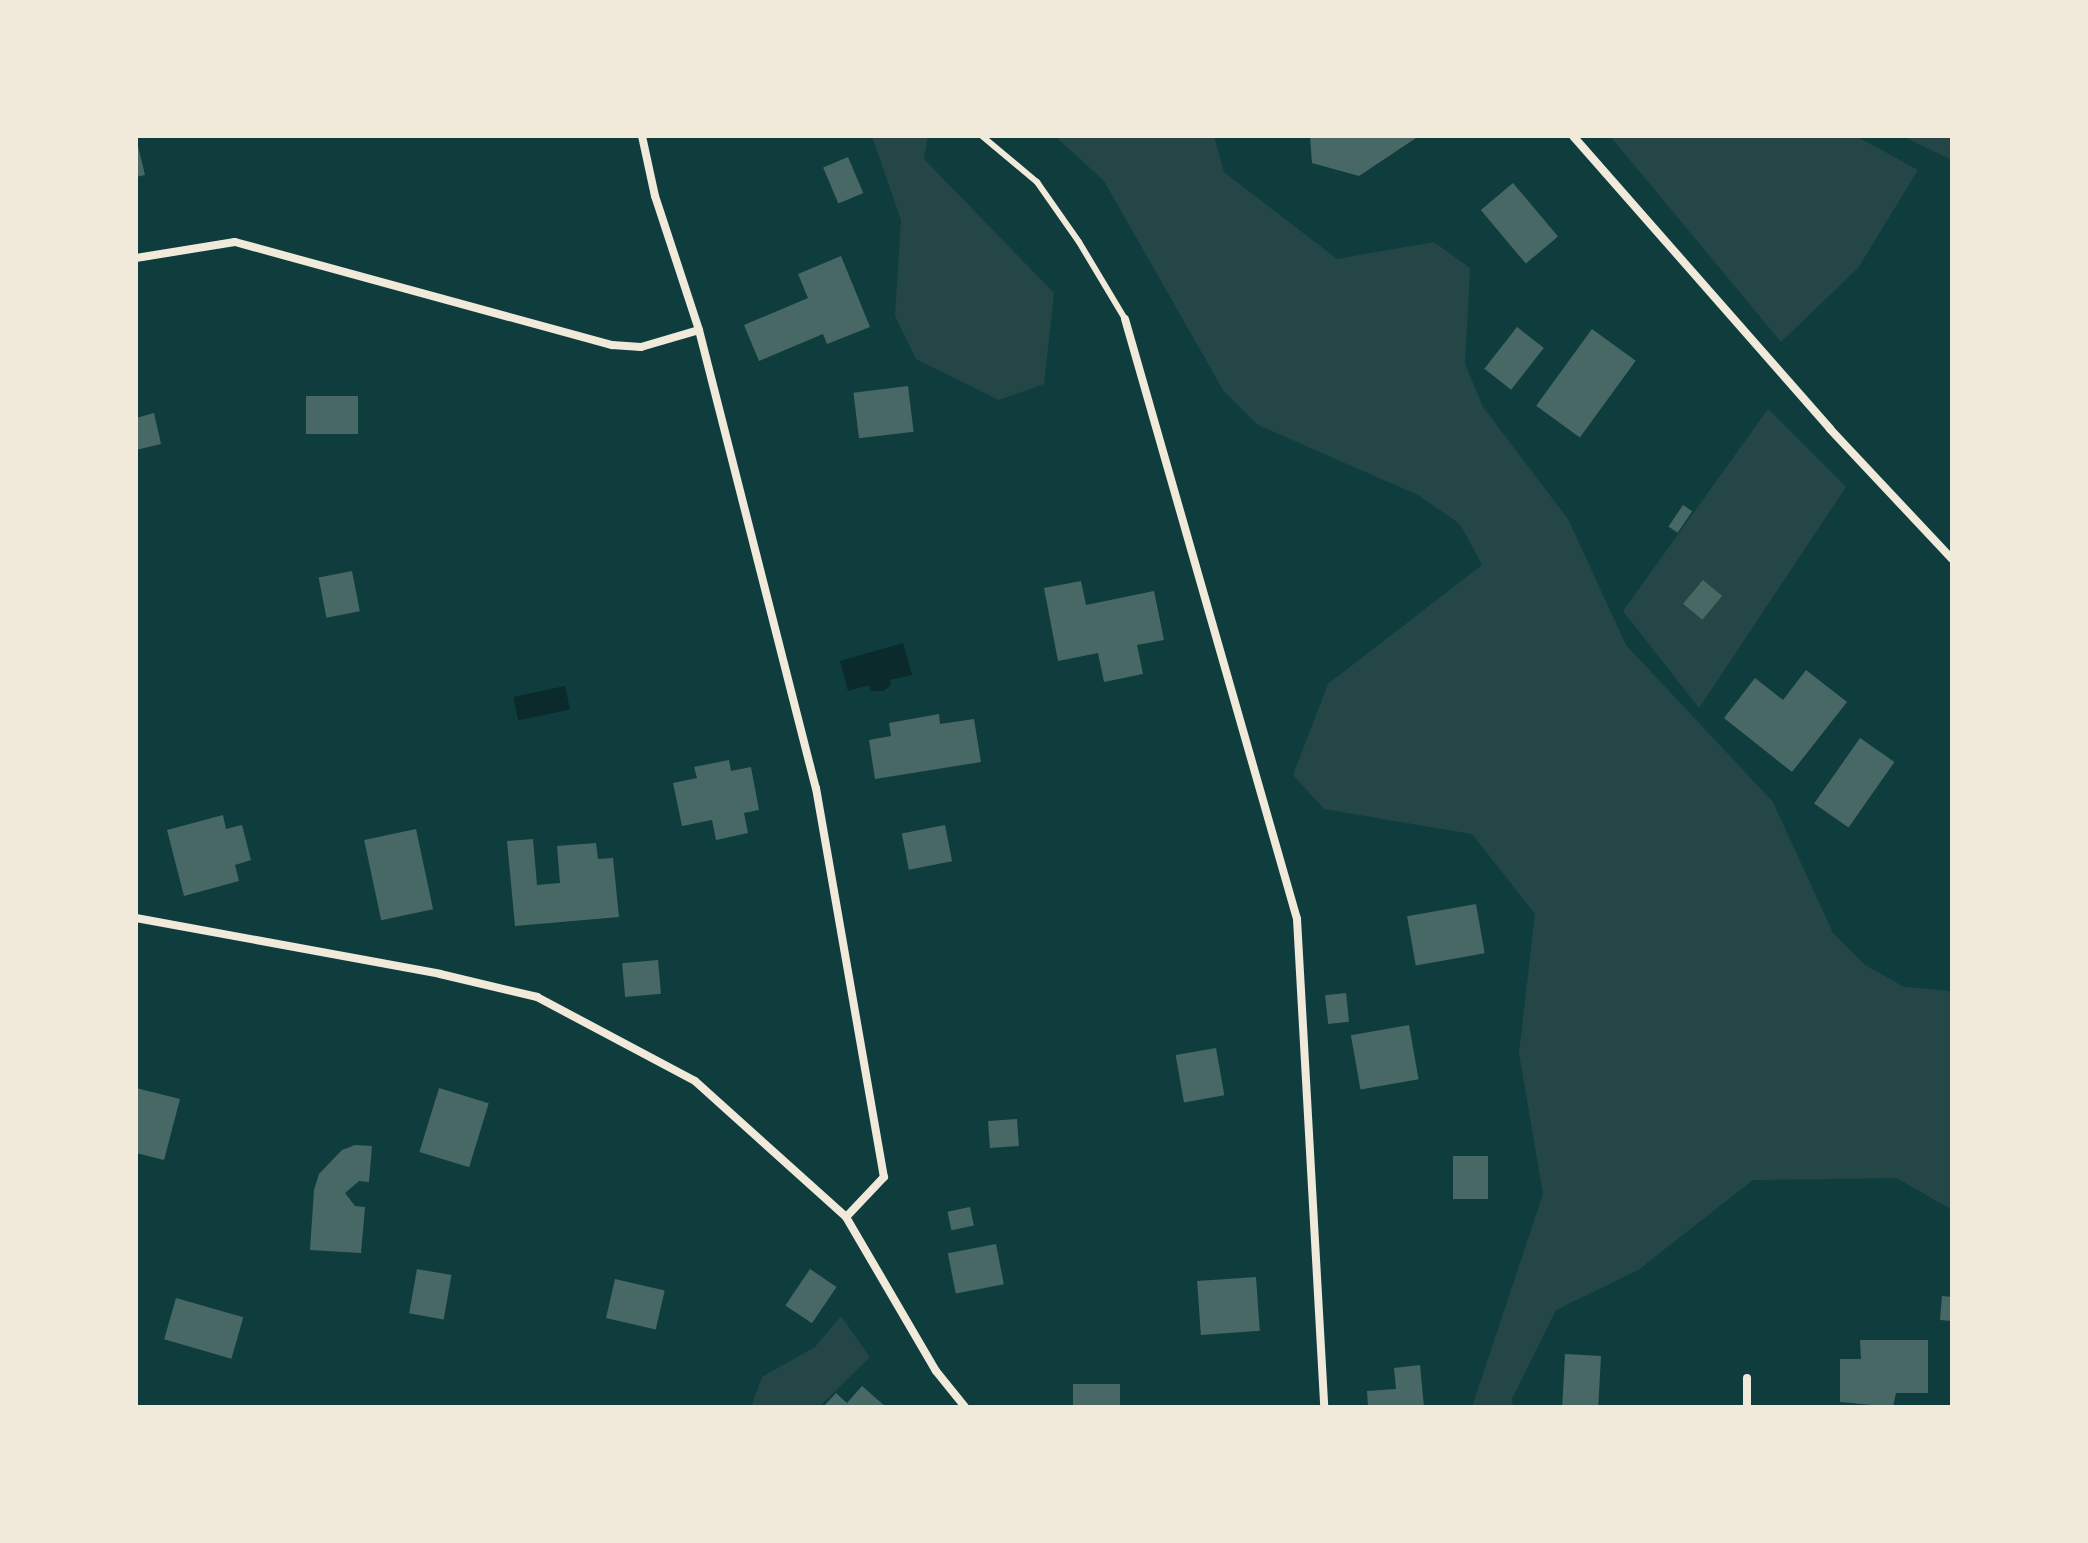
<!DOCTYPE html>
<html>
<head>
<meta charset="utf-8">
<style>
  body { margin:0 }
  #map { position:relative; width:2088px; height:1543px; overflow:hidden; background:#0f3d3e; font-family:Lato,sans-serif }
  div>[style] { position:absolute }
  .green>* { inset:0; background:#244646 }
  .water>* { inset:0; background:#0a2a2b; transform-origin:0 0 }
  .building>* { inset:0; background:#486865; transform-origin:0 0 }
  .service>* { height:6px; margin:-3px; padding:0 3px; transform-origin:3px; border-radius:3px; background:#f1e9da }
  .minor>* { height:8px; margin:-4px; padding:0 4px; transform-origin:4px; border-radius:4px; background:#f1e9da }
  span { translate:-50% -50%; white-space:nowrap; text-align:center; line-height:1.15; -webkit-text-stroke:6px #f1e9da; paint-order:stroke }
  .frame { position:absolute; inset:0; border:138px solid #f1e9da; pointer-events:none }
</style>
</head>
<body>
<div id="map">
  <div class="green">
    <div style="clip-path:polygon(872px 136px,928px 136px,924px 159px,1054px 293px,1044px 384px,999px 400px,916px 359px,895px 316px,901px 220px)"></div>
    <div style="clip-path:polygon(1055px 136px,1214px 136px,1224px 172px,1337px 259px,1434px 242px,1470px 268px,1465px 364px,1483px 407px,1568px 519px,1626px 645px,1773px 802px,1833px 933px,1865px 965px,1904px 987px,1952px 991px,1952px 1210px,1897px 1178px,1753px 1180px,1638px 1270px,1556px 1310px,1512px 1399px,1513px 1407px,1472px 1407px,1543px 1194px,1519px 1053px,1535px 914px,1472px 834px,1324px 809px,1293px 775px,1328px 684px,1482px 565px,1460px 524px,1418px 495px,1258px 425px,1223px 390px,1104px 181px)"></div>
    <div style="clip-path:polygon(1610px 136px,1856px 136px,1918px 170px,1858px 268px,1781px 342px)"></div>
    <div style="clip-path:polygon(1902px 136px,1952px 136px,1952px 160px)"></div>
    <div style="clip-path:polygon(1768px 409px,1846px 487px,1699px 708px,1623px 611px)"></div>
    <div style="clip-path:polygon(841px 1316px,870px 1357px,819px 1407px,751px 1407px,762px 1377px,815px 1347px)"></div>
  </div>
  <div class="water">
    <div style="clip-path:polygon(903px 643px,912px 675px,890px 680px,891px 685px,883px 691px,871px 691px,869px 685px,848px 691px,840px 661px)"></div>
    <div style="left:565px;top:686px;width:24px;height:53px;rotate:78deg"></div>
  </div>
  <div class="building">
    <div style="clip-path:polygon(1310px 136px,1419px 136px,1359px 176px,1312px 163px)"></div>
    <div style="clip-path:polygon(136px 138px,145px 175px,136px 177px)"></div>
    <div style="left:848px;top:157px;width:39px;height:27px;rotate:67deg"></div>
    <div style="left:1513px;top:183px;width:70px;height:42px;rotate:50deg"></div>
    <div style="clip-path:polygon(841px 256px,870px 327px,827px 344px,823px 334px,759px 361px,744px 325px,808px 298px,798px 274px)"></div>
    <div style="left:1517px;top:327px;width:34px;height:53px;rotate:38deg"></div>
    <div style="left:1592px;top:329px;width:54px;height:95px;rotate:36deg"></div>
    <div style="left:908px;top:386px;width:46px;height:55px;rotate:83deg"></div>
    <div style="left:306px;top:396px;width:52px;height:38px"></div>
    <div style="clip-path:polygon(154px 413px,161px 444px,136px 450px,136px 418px)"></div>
    <div style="left:1683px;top:505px;width:11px;height:26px;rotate:34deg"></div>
    <div style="left:352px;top:571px;width:41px;height:34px;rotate:79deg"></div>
    <div style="left:1703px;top:580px;width:25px;height:31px;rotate:40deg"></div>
    <div style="clip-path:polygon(1081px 581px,1086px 605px,1154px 591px,1164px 640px,1137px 645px,1143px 674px,1104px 682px,1098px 653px,1058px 661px,1044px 588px)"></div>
    <div style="clip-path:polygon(1806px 670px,1847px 702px,1792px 772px,1724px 718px,1755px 678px,1783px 700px)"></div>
    <div style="clip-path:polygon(939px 714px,940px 724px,974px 719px,981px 762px,875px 779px,869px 740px,891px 736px,889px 723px)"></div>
    <div style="left:1860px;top:738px;width:42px;height:80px;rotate:35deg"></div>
    <div style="clip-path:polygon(729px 760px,731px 771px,751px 767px,759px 810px,744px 813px,748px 833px,716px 840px,712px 820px,682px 826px,673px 783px,697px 778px,694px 767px)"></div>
    <div style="clip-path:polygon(223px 815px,226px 829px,242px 825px,251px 860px,235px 865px,239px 881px,184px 896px,167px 830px)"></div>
    <div style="left:945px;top:825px;width:37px;height:44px;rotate:79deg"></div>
    <div style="left:416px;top:829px;width:82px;height:53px;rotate:78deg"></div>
    <div style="clip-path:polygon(533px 839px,537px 885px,560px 883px,557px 846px,596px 843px,598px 859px,613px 858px,619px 917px,515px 926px,507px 841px)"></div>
    <div style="left:1476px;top:904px;width:50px;height:70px;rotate:80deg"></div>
    <div style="left:658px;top:960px;width:34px;height:36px;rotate:85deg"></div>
    <div style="left:1346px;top:993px;width:29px;height:21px;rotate:84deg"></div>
    <div style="left:1409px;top:1025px;width:55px;height:59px;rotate:80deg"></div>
    <div style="left:1216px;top:1048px;width:48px;height:41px;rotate:80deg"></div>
    <div style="clip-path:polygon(136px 1088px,180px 1099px,164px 1160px,136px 1153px)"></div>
    <div style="left:439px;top:1088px;width:52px;height:67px;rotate:17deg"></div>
    <div style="left:1017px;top:1119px;width:27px;height:29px;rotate:86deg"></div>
    <div style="clip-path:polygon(355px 1145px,372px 1146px,369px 1182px,359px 1181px,345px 1193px,355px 1206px,365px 1207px,361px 1253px,310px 1250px,314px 1190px,319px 1174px,342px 1150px)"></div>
    <div style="left:1453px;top:1156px;width:35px;height:43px"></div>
    <div style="left:970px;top:1207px;width:19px;height:23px;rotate:78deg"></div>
    <div style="left:996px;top:1244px;width:41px;height:49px;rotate:79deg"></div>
    <div style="left:417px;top:1269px;width:35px;height:45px;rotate:10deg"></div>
    <div style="left:810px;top:1269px;width:32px;height:44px;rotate:34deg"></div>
    <div style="left:1256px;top:1277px;width:54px;height:59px;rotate:86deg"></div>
    <div style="left:615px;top:1279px;width:51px;height:40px;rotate:13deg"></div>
    <div style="clip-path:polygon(1942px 1296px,1952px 1297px,1952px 1321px,1940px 1320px)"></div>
    <div style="left:176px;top:1298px;width:70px;height:43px;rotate:16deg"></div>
    <div style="clip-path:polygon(1860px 1340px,1928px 1340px,1928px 1393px,1896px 1393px,1893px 1407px,1840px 1402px,1840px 1359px,1861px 1359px)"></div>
    <div style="left:1565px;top:1354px;width:36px;height:53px;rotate:3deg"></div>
    <div style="clip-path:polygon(1420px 1365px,1424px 1407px,1368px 1407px,1367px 1391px,1396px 1389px,1394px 1368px)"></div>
    <div style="left:1120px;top:1384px;width:23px;height:47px;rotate:90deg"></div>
    <div style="clip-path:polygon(862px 1386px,886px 1407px,823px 1407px,836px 1393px,847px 1403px)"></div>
  </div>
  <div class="service">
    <div style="left:982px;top:136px;width:72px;rotate:39.9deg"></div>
    <div style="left:1037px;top:182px;width:73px;rotate:55deg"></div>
    <div style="left:1079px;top:242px;width:90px;rotate:59.1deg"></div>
  </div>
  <div class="minor">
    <div style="left:642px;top:136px;width:61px;rotate:77.8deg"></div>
    <div style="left:655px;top:196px;width:141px;rotate:71.8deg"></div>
    <div style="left:699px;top:330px;width:473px;rotate:75.7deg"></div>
    <div style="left:816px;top:788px;width:395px;rotate:80.1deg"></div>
    <div style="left:884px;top:1177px;width:55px;rotate:133.5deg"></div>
    <div style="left:1573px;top:136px;width:390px;rotate:48.7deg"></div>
    <div style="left:1830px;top:429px;width:178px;rotate:46.8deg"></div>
    <div style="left:136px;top:258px;width:100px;rotate:-9.2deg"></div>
    <div style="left:235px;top:242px;width:391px;rotate:15.3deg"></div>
    <div style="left:612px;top:345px;width:29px;rotate:4deg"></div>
    <div style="left:641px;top:347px;width:60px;rotate:-16.3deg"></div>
    <div style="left:1125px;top:319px;width:624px;rotate:74deg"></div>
    <div style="left:1297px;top:919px;width:489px;rotate:86.8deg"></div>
    <div style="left:136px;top:918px;width:309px;rotate:10.4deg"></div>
    <div style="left:440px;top:974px;width:100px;rotate:13.3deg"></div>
    <div style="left:537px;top:997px;width:179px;rotate:28deg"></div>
    <div style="left:695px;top:1081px;width:203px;rotate:42deg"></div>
    <div style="left:846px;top:1217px;width:178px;rotate:59.7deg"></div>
    <div style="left:936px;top:1371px;width:46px;rotate:51.1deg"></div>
    <div style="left:1747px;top:1407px;width:29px;rotate:-90deg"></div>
  </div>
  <div class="frame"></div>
</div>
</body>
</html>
